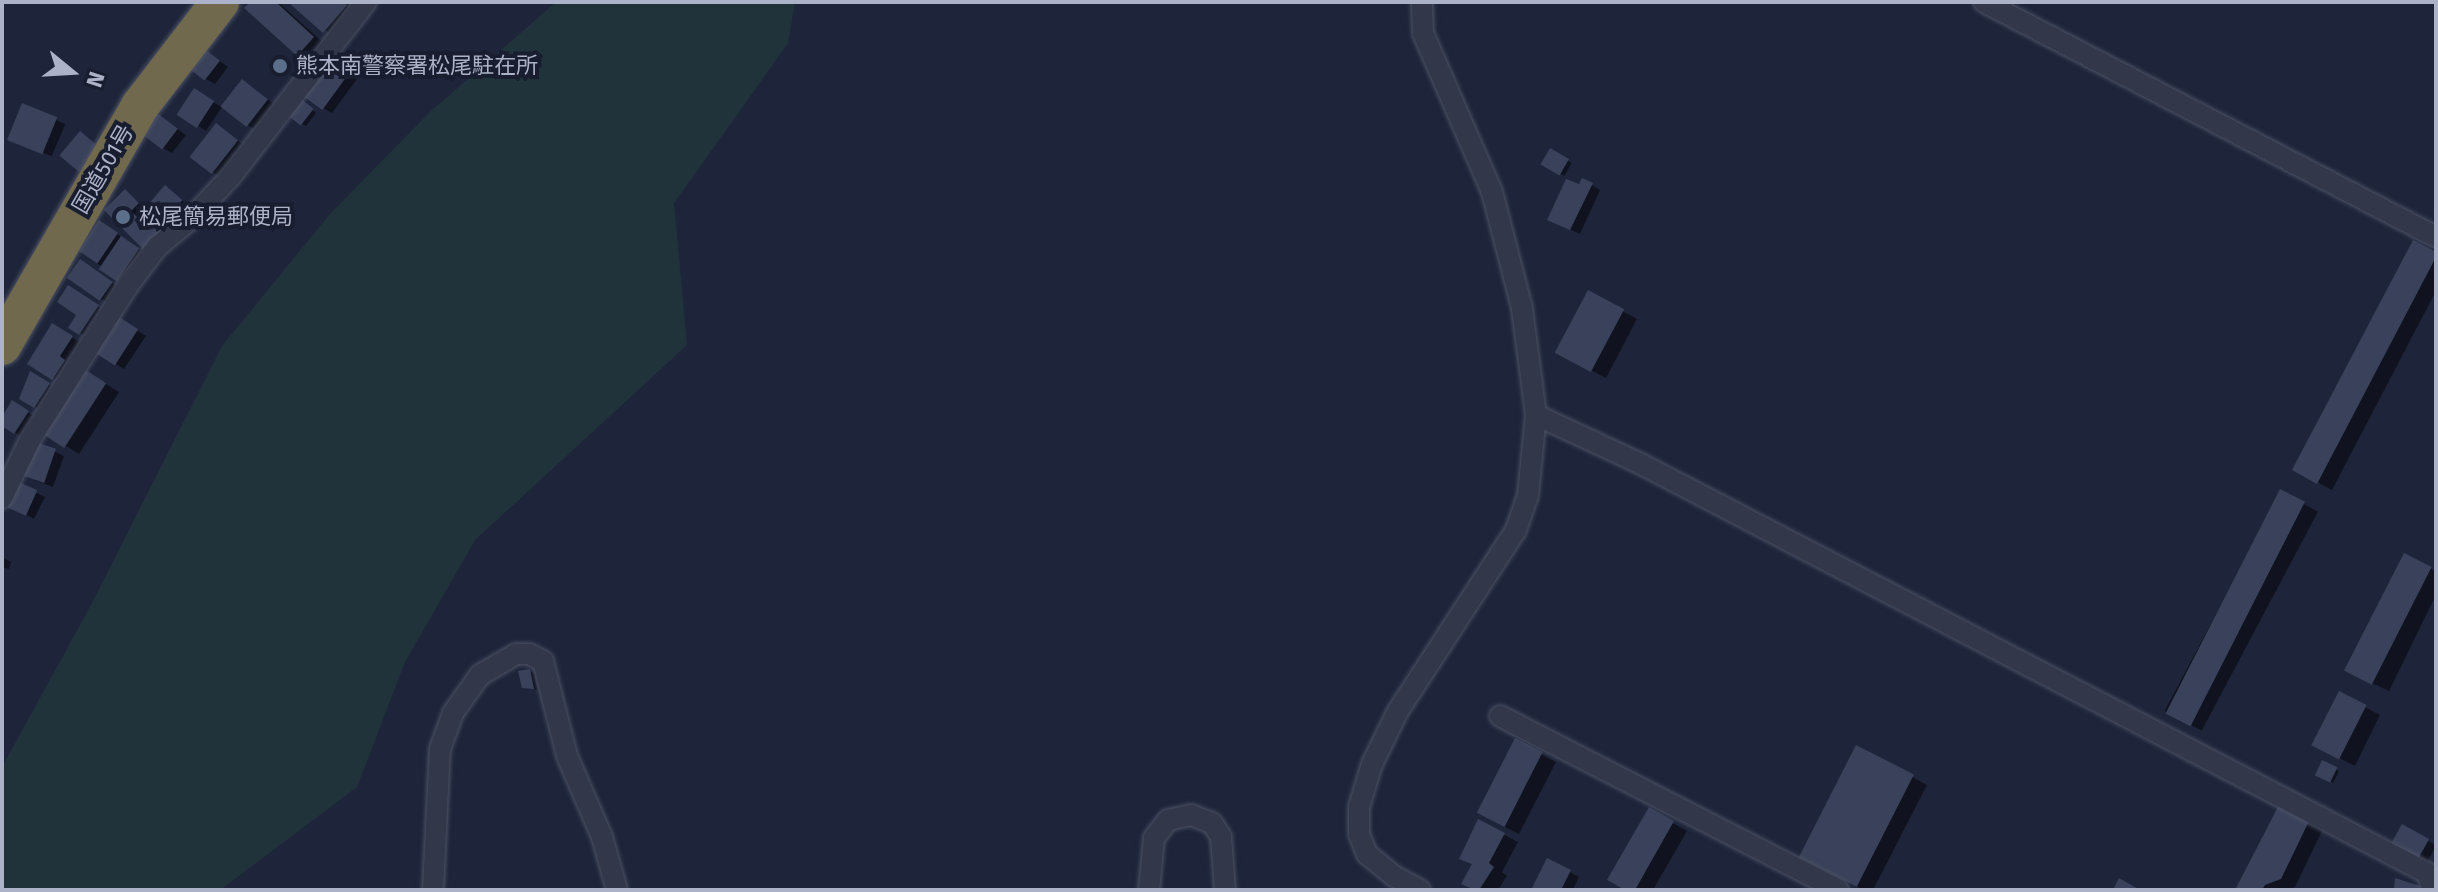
<!DOCTYPE html>
<html>
<head>
<meta charset="utf-8">
<style>
  body { margin:0 }
  #map { position:relative; width:2438px; height:892px; overflow:hidden; background:#1e253a; font-family:"Fira Sans","Noto Sans JP",sans-serif }
  div>[style] { position:absolute }
  .green>* { inset:0; background:#20333b }
  .shadow>* { inset:0; background:#0007; transform-origin:0 0 }
  .building>* { inset:0; background:#3a425b; transform-origin:0 0 }
  .roads { filter:drop-shadow(0 0 2px #4d5265) drop-shadow(0 0 2px #4d5265) }
  .street>* { height:20px; margin:-10px; padding:0 10px; transform-origin:10px; border-radius:10px; background:#32384a }
  .highway>* { height:38px; margin:-19px; padding:0 19px; transform-origin:19px; border-radius:19px; background:#71694e }
  .dots>* { width:22px; height:22px; translate:-50% -50%; box-sizing:border-box; border:4px solid #181d2f; border-radius:50% }
  span { translate:-50% -50%; white-space:nowrap; text-align:center; line-height:1.15; -webkit-text-stroke:8px #181d2f; paint-order:stroke }
  .poi-label { font-size:22px; color:#acb2c7 }
  .left { translate:0 -50%; text-align:left }
  .street-label { font-size:22px; color:#acb2c7 }
  .frame { position:absolute; inset:0; border:4px solid #acb2c7; pointer-events:none }
  .north { position:absolute; left:32px; top:32px; width:80px; height:80px; -webkit-text-stroke:6px #181d2f; paint-order:stroke; rotate:108deg; font-size:22px; font-weight:700; line-height:32px; text-align:center; color:#acb2c7 }
  .north::after { content:''; display:block; margin:auto; width:28px; height:36px; background:#acb2c7; clip-path:polygon(50% 0,100% 100%,50% 72%,0 100%) }
</style>
</head>
<body>
<div id="map">
  <div class="green">
    <div style="clip-path:polygon(556px 2px,795px 2px,788px 43px,674px 203px,687px 345px,475px 540px,405px 662px,357px 787px,220px 890px,2px 890px,2px 767px,91px 605px,222px 346px,330px 214px,430px 112px)"></div>
  </div>
  <div class="shadow">
    <div style="clip-path:polygon(252px 2px,278px 2px,327px 46px,312px 62px,298px 54px)"></div>
    <div style="clip-path:polygon(291px 2px,344px 2px,354px 11px,333px 36px)"></div>
    <div style="clip-path:polygon(211px 54px,228px 67px,215px 84px,206px 79px)"></div>
    <div style="clip-path:polygon(339px 55px,362px 72px,332px 113px,323px 108px)"></div>
    <div style="clip-path:polygon(252px 87px,275px 105px,256px 130px,247px 125px)"></div>
    <div style="clip-path:polygon(204px 97px,222px 107px,206px 131px,179px 113px)"></div>
    <div style="clip-path:polygon(305px 104px,316px 113px,306px 126px,302px 124px)"></div>
    <div style="left:23px;top:106px;width:46px;height:35px;rotate:23deg"></div>
    <div style="clip-path:polygon(166px 121px,186px 135px,172px 153px,163px 148px)"></div>
    <div style="clip-path:polygon(226px 131px,246px 147px,221px 177px,212px 172px)"></div>
    <div style="left:1551px;top:151px;width:24px;height:15px;rotate:30deg"></div>
    <div style="clip-path:polygon(1592px 185px,1600px 190px,1580px 234px,1559px 224px,1580px 187px)"></div>
    <div style="clip-path:polygon(166px 188px,189px 206px,173px 224px,165px 219px)"></div>
    <div style="clip-path:polygon(125px 191px,147px 209px,138px 217px,152px 231px,160px 223px,169px 228px,144px 247px,107px 210px)"></div>
    <div style="clip-path:polygon(108px 228px,141px 250px,126px 284px,80px 251px)"></div>
    <div style="clip-path:polygon(2436px 254px,2436px 291px,2332px 490px,2295px 470px)"></div>
    <div style="clip-path:polygon(90px 267px,121px 289px,110px 305px,70px 278px)"></div>
    <div style="clip-path:polygon(77px 293px,106px 312px,89px 338px,71px 327px,79px 314px)"></div>
    <div style="clip-path:polygon(1589px 293px,1637px 319px,1606px 378px,1572px 360px)"></div>
    <div style="clip-path:polygon(123px 321px,146px 336px,124px 369px,93px 349px)"></div>
    <div style="clip-path:polygon(53px 326px,81px 343px,62px 383px,30px 363px)"></div>
    <div style="clip-path:polygon(31px 374px,58px 390px,44px 412px,21px 398px)"></div>
    <div style="clip-path:polygon(95px 377px,119px 392px,79px 454px,42px 431px)"></div>
    <div style="left:13px;top:403px;width:28px;height:24px;rotate:32deg"></div>
    <div style="clip-path:polygon(37px 444px,64px 456px,53px 487px,34px 480px)"></div>
    <div style="clip-path:polygon(20px 485px,45px 497px,34px 519px,19px 511px)"></div>
    <div style="left:2281px;top:492px;width:42px;height:248px;rotate:28deg"></div>
    <div style="clip-path:polygon(2405px 556px,2436px 571px,2436px 595px,2389px 691px,2363px 679px)"></div>
    <div style="clip-path:polygon(2px 557px,11px 562px,9px 569px,2px 567px)"></div>
    <div style="clip-path:polygon(530px 671px,534px 673px,537px 690px,523px 686px)"></div>
    <div style="clip-path:polygon(2340px 694px,2380px 715px,2355px 766px,2329px 753px)"></div>
    <div style="clip-path:polygon(1516px 741px,1556px 762px,1519px 834px,1493px 821px)"></div>
    <div style="clip-path:polygon(1857px 747px,1927px 785px,1873px 890px,1863px 890px,1815px 864px)"></div>
    <div style="left:2323px;top:763px;width:18px;height:13px;rotate:27deg"></div>
    <div style="clip-path:polygon(2281px 806px,2323px 829px,2295px 887px,2286px 890px,2238px 890px)"></div>
    <div style="clip-path:polygon(1650px 810px,1687px 831px,1653px 890px,1628px 890px)"></div>
    <div style="clip-path:polygon(1479px 822px,1518px 842px,1502px 872px,1507px 876px,1498px 890px,1476px 890px,1474px 865px)"></div>
    <div style="left:2403px;top:827px;width:38px;height:21px;rotate:29deg"></div>
    <div style="clip-path:polygon(1548px 860px,1579px 877px,1573px 890px,1533px 890px)"></div>
  </div>
  <div class="building">
    <div style="clip-path:polygon(250px 2px,276px 2px,314px 37px,297px 56px,244px 8px)"></div>
    <div style="clip-path:polygon(288px 2px,343px 2px,347px 5px,323px 33px)"></div>
    <div style="left:201px;top:46px;width:24px;height:25px;rotate:38deg"></div>
    <div style="left:329px;top:48px;width:31px;height:54px;rotate:36deg"></div>
    <div style="left:242px;top:79px;width:33px;height:35px;rotate:38deg"></div>
    <div style="left:194px;top:88px;width:24px;height:32px;rotate:33deg"></div>
    <div style="left:301px;top:99px;width:16px;height:21px;rotate:38deg"></div>
    <div style="left:22px;top:103px;width:38px;height:40px;rotate:22deg"></div>
    <div style="left:157px;top:113px;width:26px;height:26px;rotate:37deg"></div>
    <div style="left:216px;top:123px;width:28px;height:43px;rotate:38deg"></div>
    <div style="left:80px;top:131px;width:26px;height:32px;rotate:40deg"></div>
    <div style="left:1550px;top:148px;width:22px;height:19px;rotate:30deg"></div>
    <div style="clip-path:polygon(1582px 178px,1593px 183px,1570px 230px,1547px 220px,1566px 179px,1579px 184px)"></div>
    <div style="left:165px;top:185px;width:23px;height:28px;rotate:41deg"></div>
    <div style="clip-path:polygon(125px 189px,139px 203px,131px 211px,150px 230px,159px 221px,166px 227px,144px 250px,104px 210px)"></div>
    <div style="left:99px;top:220px;width:23px;height:37px;rotate:34deg"></div>
    <div style="left:121px;top:236px;width:22px;height:40px;rotate:34deg"></div>
    <div style="clip-path:polygon(2413px 240px,2436px 252px,2436px 257px,2317px 484px,2292px 470px)"></div>
    <div style="left:80px;top:259px;width:40px;height:23px;rotate:35deg"></div>
    <div style="clip-path:polygon(68px 285px,99px 305px,79px 335px,68px 328px,76px 315px,57px 302px)"></div>
    <div style="left:1588px;top:290px;width:41px;height:71px;rotate:28deg"></div>
    <div style="left:113px;top:313px;width:30px;height:43px;rotate:33deg"></div>
    <div style="clip-path:polygon(52px 323px,73px 336px,60px 356px,65px 360px,52px 380px,27px 364px)"></div>
    <div style="left:81px;top:367px;width:30px;height:77px;rotate:33deg"></div>
    <div style="clip-path:polygon(30px 371px,50px 383px,34px 408px,19px 399px)"></div>
    <div style="clip-path:polygon(12px 400px,29px 411px,14px 434px,2px 426px,2px 417px)"></div>
    <div style="left:36px;top:442px;width:21px;height:36px;rotate:19deg"></div>
    <div style="left:19px;top:482px;width:20px;height:28px;rotate:24deg"></div>
    <div style="left:2280px;top:489px;width:28px;height:252px;rotate:27deg"></div>
    <div style="left:2404px;top:553px;width:31px;height:132px;rotate:27deg"></div>
    <div style="clip-path:polygon(530px 669px,534px 689px,522px 688px,518px 671px)"></div>
    <div style="left:2339px;top:691px;width:31px;height:61px;rotate:27deg"></div>
    <div style="left:1515px;top:738px;width:31px;height:84px;rotate:27deg"></div>
    <div style="left:1856px;top:745px;width:65px;height:126px;rotate:27deg"></div>
    <div style="left:2322px;top:760px;width:17px;height:17px;rotate:25deg"></div>
    <div style="clip-path:polygon(2280px 803px,2310px 819px,2281px 879px,2265px 885px,2262px 890px,2235px 890px)"></div>
    <div style="clip-path:polygon(1649px 807px,1674px 821px,1635px 890px,1625px 890px,1607px 880px)"></div>
    <div style="clip-path:polygon(1478px 819px,1505px 833px,1489px 863px,1494px 867px,1479px 890px,1475px 890px,1461px 884px,1472px 864px,1459px 859px)"></div>
    <div style="left:2402px;top:824px;width:31px;height:25px;rotate:29deg"></div>
    <div style="clip-path:polygon(1547px 858px,1571px 870px,1561px 890px,1531px 890px)"></div>
    <div style="clip-path:polygon(2119px 878px,2140px 890px,2113px 890px)"></div>
    <div style="clip-path:polygon(2395px 878px,2420px 886px,2418px 890px,2394px 890px)"></div>
  </div>
  <div class="roads">
    <div class="street">
      <div style="left:1984px;top:2px;width:509px;rotate:27.47deg"></div>
      <div style="left:1536px;top:415px;width:116px;rotate:25deg"></div>
      <div style="left:1641px;top:464px;width:886px;rotate:27.49deg"></div>
      <div style="left:2427px;top:873px;width:18px;rotate:71deg"></div>
      <div style="left:2px;top:498px;width:64px;rotate:-64.2deg"></div>
      <div style="left:30px;top:440px;width:181px;rotate:-57.6deg"></div>
      <div style="left:127px;top:287px;width:50px;rotate:-53.1deg"></div>
      <div style="left:157px;top:247px;width:45px;rotate:-39.6deg"></div>
      <div style="left:192px;top:218px;width:57px;rotate:-47.1deg"></div>
      <div style="left:231px;top:176px;width:220px;rotate:-52.2deg"></div>
      <div style="left:1500px;top:716px;width:380px;rotate:27.2deg"></div>
      <div style="left:433px;top:890px;width:141px;rotate:-87.2deg"></div>
      <div style="left:440px;top:749px;width:38px;rotate:-70deg"></div>
      <div style="left:453px;top:713px;width:47px;rotate:-54.6deg"></div>
      <div style="left:480px;top:675px;width:42px;rotate:-30.3deg"></div>
      <div style="left:516px;top:654px;width:13px"></div>
      <div style="left:529px;top:654px;width:16px;rotate:27deg"></div>
      <div style="left:543px;top:661px;width:98px;rotate:75.8deg"></div>
      <div style="left:567px;top:756px;width:88px;rotate:66.6deg"></div>
      <div style="left:602px;top:837px;width:55px;rotate:74.2deg"></div>
      <div style="left:1149px;top:890px;width:52px;rotate:-84.5deg"></div>
      <div style="left:1154px;top:838px;width:23px;rotate:-52deg"></div>
      <div style="left:1168px;top:820px;width:24px;rotate:-12deg"></div>
      <div style="left:1191px;top:815px;width:22px;rotate:21deg"></div>
      <div style="left:1212px;top:823px;width:17px;rotate:57deg"></div>
      <div style="left:1221px;top:837px;width:53px;rotate:85.7deg"></div>
      <div style="left:1420px;top:890px;width:30px;rotate:-152deg"></div>
      <div style="left:1394px;top:876px;width:35px;rotate:-141deg"></div>
      <div style="left:1367px;top:854px;width:22px;rotate:-112deg"></div>
      <div style="left:1359px;top:834px;width:27px;rotate:-90deg"></div>
      <div style="left:1359px;top:807px;width:45px;rotate:-73.2deg"></div>
      <div style="left:1372px;top:764px;width:59px;rotate:-63.9deg"></div>
      <div style="left:1398px;top:711px;width:216px;rotate:-56.9deg"></div>
      <div style="left:1516px;top:530px;width:37px;rotate:-71deg"></div>
      <div style="left:1528px;top:495px;width:80px;rotate:-84.3deg"></div>
      <div style="left:1536px;top:415px;width:108px;rotate:-97.5deg"></div>
      <div style="left:1522px;top:308px;width:120px;rotate:-104.5deg"></div>
      <div style="left:1492px;top:192px;width:173px;rotate:-113.5deg"></div>
      <div style="left:1423px;top:33px;width:31px;rotate:-92deg"></div>
    </div>
    <div class="highway">
      <div style="left:2px;top:346px;width:277px;rotate:-60.1deg"></div>
      <div style="left:140px;top:106px;width:131px;rotate:-52.4deg"></div>
    </div>
  </div>
  <div class="dots">
    <div style="left:280px;top:66px;background:#5c6f8a"></div>
    <div style="left:123px;top:217px;background:#5c6f8a"></div>
  </div>
  <div class="poi-label">
    <span class="left" style="left:296px;top:66px">熊本南警察署松尾駐在所</span>
    <span class="left" style="left:139px;top:217px">松尾簡易郵便局</span>
  </div>
  <div class="street-label">
    <span style="left:103px;top:169px;rotate:-60deg">国道501号</span>
  </div>
  <div class="frame"></div>
  <div class="north">N</div>
</div>
</body>
</html>
